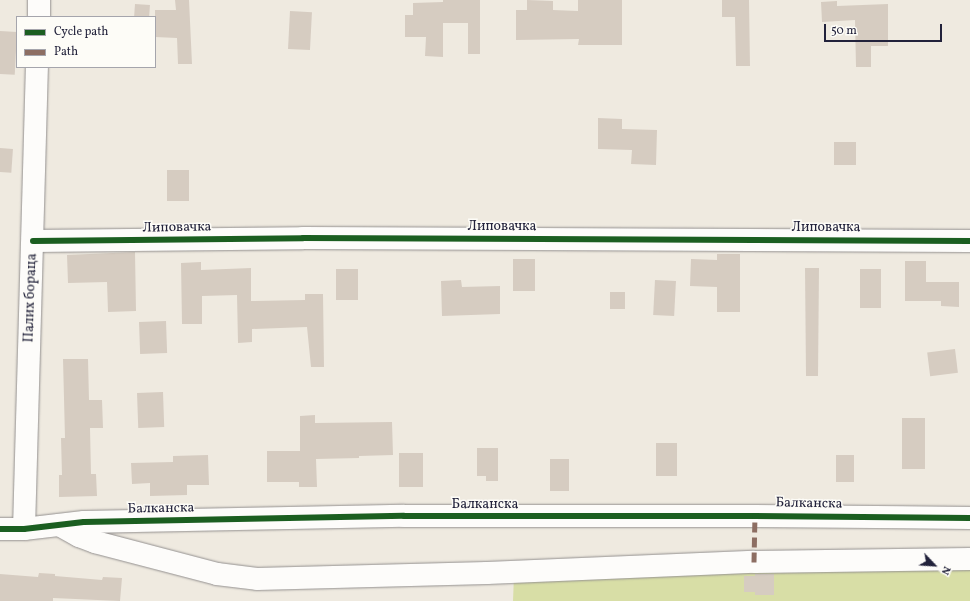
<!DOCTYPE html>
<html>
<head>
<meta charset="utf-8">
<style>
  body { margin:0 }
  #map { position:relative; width:970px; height:601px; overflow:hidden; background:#efeae0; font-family:Vollkorn,serif }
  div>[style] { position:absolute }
  .green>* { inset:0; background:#d8dea6 }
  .building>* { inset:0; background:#d6ccc1; transform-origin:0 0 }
  .roads { filter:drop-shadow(0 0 1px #93908f) drop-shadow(0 0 1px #93908f) }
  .minor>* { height:22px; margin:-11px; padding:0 11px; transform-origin:11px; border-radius:11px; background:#fdfcfa }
  .quiet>* { height:5px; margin-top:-2.5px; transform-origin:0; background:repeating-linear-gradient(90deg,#8d6e63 0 10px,transparent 0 15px) }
  .cycleway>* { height:6px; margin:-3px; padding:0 3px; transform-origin:3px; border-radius:3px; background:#1b5e20 }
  span { translate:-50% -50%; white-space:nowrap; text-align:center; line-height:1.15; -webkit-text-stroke:3px #fdfcf7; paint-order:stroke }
  .street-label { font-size:14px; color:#22223b }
  .legend { position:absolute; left:16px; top:16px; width:140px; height:52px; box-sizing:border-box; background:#fdfcf7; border:1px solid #a5a5ac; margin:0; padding:5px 7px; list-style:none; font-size:12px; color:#22223b }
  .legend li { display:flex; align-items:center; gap:8px; height:20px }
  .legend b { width:20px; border:1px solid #a5a5ac }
  .north { position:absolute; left:914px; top:545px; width:40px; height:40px; -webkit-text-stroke:3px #fdfcf7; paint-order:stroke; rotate:115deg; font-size:11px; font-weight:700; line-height:16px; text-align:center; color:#22223b }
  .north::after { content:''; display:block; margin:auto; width:14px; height:18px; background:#22223b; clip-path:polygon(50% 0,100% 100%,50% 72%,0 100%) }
  .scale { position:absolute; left:824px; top:24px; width:118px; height:18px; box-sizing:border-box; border:2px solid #22223b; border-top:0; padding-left:5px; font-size:12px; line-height:14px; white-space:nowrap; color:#22223b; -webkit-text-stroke:3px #fdfcf7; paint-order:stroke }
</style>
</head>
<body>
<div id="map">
  <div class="green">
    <div style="clip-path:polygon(970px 562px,970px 601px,513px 601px,514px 575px)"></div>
  </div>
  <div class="building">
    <div style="clip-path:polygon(175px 0,189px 0,192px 64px,178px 64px,177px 38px,155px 37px,155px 10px,176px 10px)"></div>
    <div style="clip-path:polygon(443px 0,480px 0,480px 54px,468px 54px,468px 23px,443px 23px,443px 57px,425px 56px,426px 37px,405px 37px,405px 15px,413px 15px,413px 3px,443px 2px)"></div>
    <div style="clip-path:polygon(527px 0,553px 1px,553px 10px,578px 11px,578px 0,622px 0,622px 45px,578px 45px,579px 39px,516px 40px,516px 10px,527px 10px)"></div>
    <div style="clip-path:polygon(722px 0,749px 0,750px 66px,736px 66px,735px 17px,722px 17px)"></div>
    <div style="clip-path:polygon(837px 1px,837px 6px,888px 4px,888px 46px,871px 46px,871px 67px,856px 67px,855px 20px,822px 22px,821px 2px)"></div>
    <div style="left:135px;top:4px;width:15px;height:13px;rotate:4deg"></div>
    <div style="left:290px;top:11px;width:22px;height:38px;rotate:3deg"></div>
    <div style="left:0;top:31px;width:17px;height:43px;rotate:3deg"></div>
    <div style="clip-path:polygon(598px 118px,622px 119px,622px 129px,657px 130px,656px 165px,631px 164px,632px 150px,598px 149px)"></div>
    <div style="left:856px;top:142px;width:23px;height:22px;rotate:90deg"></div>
    <div style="left:0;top:148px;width:13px;height:24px;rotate:4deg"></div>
    <div style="left:189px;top:170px;width:31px;height:22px;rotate:90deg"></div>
    <div style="clip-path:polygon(135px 252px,136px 311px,108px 312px,107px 282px,68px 283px,67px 255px)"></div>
    <div style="clip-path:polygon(717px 254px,740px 254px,740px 312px,717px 312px,717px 287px,690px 286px,691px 259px,717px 260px)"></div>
    <div style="left:535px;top:259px;width:32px;height:22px;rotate:90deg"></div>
    <div style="clip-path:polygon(905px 261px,926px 261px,926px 282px,959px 282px,959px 307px,941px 306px,941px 301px,905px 301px)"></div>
    <div style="clip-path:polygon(201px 262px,201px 270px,251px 268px,251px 301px,305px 300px,305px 294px,323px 294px,324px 367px,311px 367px,307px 327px,252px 329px,252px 342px,238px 343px,237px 295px,202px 296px,202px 324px,182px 324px,181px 263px)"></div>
    <div style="clip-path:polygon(805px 268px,819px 268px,818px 376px,806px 376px)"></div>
    <div style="left:358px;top:269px;width:31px;height:22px;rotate:90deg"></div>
    <div style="left:860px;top:269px;width:21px;height:39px"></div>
    <div style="clip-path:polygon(461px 280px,462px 287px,500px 286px,500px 314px,442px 316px,441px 281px)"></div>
    <div style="left:655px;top:280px;width:21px;height:35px;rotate:3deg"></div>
    <div style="left:610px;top:292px;width:15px;height:17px"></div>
    <div style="left:166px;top:321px;width:32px;height:27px;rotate:88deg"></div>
    <div style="left:955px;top:349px;width:24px;height:28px;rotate:83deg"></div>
    <div style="clip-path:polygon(63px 359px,88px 359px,89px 400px,102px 400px,103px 428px,90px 428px,91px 474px,96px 474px,97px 496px,59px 497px,59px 475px,62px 475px,61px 438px,65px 438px)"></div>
    <div style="left:163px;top:392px;width:35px;height:26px;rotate:88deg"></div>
    <div style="clip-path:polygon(315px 415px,315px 423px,392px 422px,393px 455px,359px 456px,359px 458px,316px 459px,317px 487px,299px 487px,299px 482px,267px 482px,267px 451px,300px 451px,300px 416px)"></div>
    <div style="left:902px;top:418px;width:23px;height:51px"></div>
    <div style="left:656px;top:443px;width:21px;height:33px"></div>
    <div style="clip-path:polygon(477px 448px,498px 448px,498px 481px,486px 481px,486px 476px,477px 476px)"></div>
    <div style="left:399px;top:453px;width:24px;height:34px"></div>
    <div style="clip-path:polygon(208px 455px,209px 485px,187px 485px,187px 495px,150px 496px,150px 483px,132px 484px,131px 463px,173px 462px,173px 456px)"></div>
    <div style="left:836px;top:455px;width:18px;height:27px"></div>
    <div style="left:550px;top:459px;width:19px;height:32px"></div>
    <div style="clip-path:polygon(39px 573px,55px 574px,55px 576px,102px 580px,103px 577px,122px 578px,120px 601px,53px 598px,53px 601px,0 601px,0 574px,38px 577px)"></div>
    <div style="clip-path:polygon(755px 574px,774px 574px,774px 595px,755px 595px,755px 592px,744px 592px,744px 576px,755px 576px)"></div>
  </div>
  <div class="roads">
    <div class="minor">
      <div style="left:39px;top:17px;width:17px;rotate:-90deg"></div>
      <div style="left:33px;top:241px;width:270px;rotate:-0.6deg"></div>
      <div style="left:303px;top:238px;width:667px;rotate:0.26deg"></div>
      <div style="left:59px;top:525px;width:23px;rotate:29deg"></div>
      <div style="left:79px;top:536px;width:17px;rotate:21deg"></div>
      <div style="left:95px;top:542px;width:126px;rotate:14.7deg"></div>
      <div style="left:217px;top:574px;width:40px;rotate:7.1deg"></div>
      <div style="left:257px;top:579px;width:230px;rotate:-1.5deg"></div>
      <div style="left:487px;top:573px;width:267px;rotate:-2.4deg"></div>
      <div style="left:754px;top:562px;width:216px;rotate:-0.8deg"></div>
      <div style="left:0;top:529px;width:24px"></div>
      <div style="left:24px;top:529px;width:60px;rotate:-6.7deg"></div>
      <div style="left:84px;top:522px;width:320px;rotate:-1.1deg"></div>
      <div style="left:404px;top:516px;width:351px"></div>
      <div style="left:755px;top:516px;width:215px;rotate:0.5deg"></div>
      <div style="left:24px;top:529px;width:462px;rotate:-88.4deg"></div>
    </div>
  </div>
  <div class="quiet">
    <div style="left:754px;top:562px;width:46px;rotate:-88.8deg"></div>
  </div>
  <div class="cycleway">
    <div style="left:33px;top:241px;width:270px;rotate:-0.6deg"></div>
    <div style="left:303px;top:238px;width:667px;rotate:0.26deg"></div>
    <div style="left:0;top:529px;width:24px"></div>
    <div style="left:24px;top:529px;width:60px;rotate:-6.7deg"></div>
    <div style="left:84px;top:522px;width:320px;rotate:-1.1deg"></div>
    <div style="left:404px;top:516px;width:351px"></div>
    <div style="left:755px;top:516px;width:215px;rotate:0.5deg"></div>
  </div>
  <div class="street-label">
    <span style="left:502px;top:227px">Липовачка</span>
    <span style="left:177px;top:228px;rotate:-1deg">Липовачка</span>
    <span style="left:826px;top:228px">Липовачка</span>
    <span style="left:31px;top:298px;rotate:-88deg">Палих бораца</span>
    <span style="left:809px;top:504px;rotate:1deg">Балканска</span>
    <span style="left:485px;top:505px">Балканска</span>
    <span style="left:161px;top:509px;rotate:-1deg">Балканска</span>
  </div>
  <ul class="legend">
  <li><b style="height:5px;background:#1b5e20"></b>Cycle path</li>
  <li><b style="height:5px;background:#8d6e63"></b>Path</li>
  </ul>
  <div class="north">N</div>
  <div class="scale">50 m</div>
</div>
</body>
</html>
